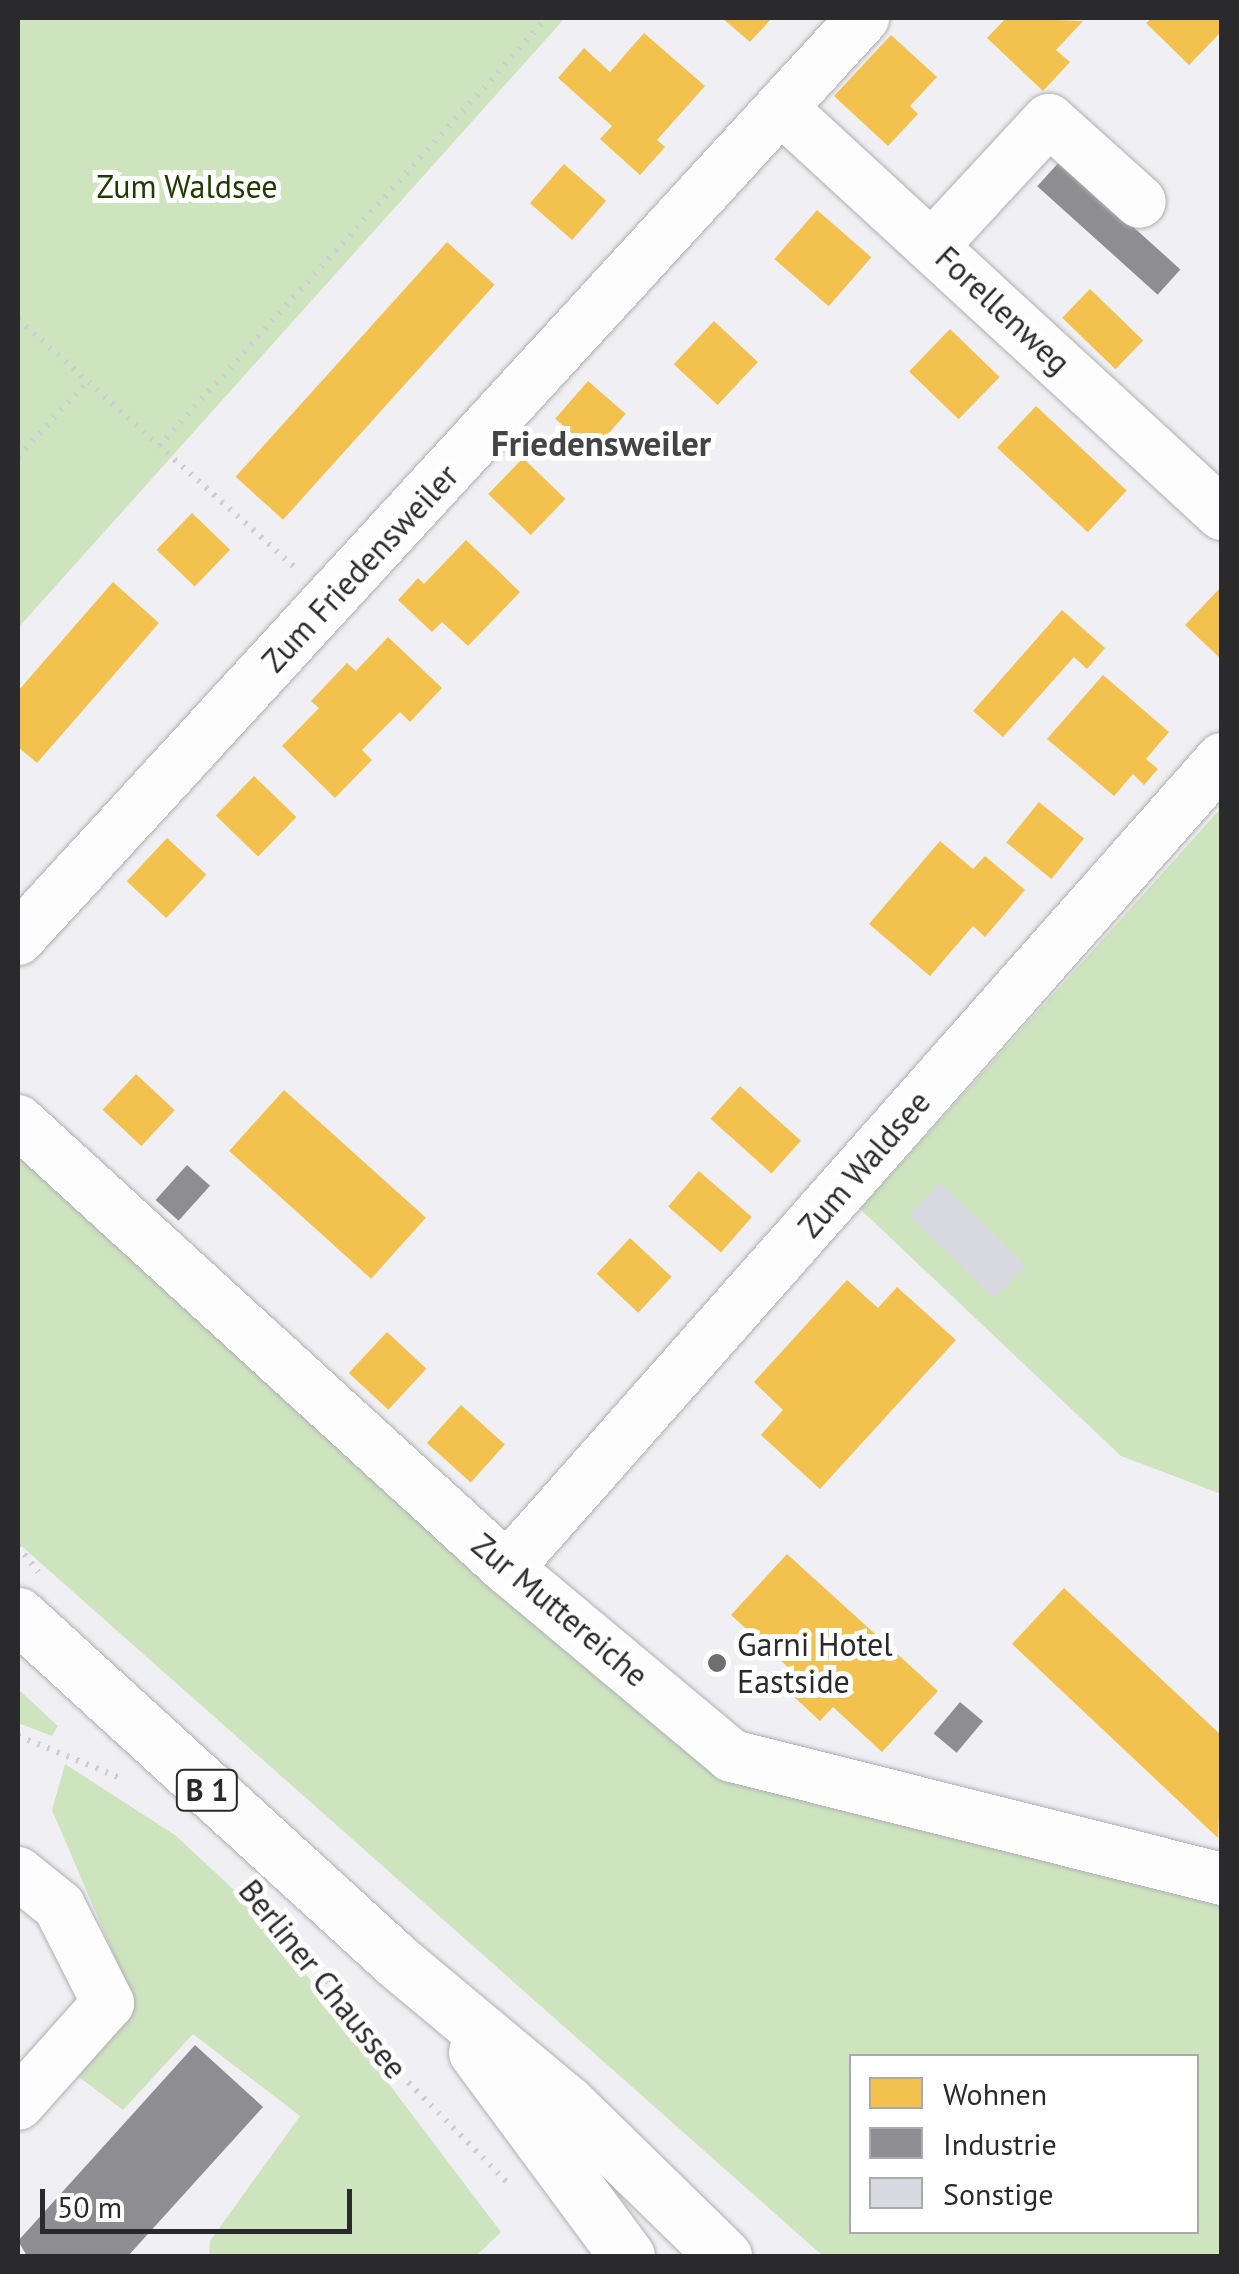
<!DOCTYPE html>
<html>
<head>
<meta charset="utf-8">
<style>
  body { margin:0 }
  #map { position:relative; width:1239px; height:2274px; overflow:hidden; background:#f0f0f4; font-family:"PT Sans",sans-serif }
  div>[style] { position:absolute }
  .green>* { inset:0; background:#cee4bf }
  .homes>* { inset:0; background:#f2c14e; transform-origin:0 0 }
  .industry>* { inset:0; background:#8d8d92; transform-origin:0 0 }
  .building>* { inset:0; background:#d9d9e1; transform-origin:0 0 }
  .path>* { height:6px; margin-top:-3px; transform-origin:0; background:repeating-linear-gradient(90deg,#ceced0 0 2.5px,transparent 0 10.5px) }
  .roads { filter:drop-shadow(0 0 2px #b0b0b3) drop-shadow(0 0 2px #b0b0b3) }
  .minor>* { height:52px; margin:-26px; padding:0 26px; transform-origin:26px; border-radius:26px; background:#fdfdfd }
  .major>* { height:55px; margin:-27.5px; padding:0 27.5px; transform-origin:27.5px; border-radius:27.5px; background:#fdfdfd }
  .dots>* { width:28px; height:28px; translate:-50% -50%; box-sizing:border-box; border:5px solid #fff; border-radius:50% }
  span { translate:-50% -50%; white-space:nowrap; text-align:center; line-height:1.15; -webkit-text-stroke:10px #fff; paint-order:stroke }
  .shield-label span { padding:2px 8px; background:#fff; border:2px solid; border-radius:8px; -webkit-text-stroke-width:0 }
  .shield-label { font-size:30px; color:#2a2a2c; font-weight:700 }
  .park-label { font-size:32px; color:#203a01 }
  .street-label { font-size:32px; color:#2a2a2c }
  .poi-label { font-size:32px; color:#2a2a2c }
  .left { translate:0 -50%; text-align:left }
  .neighbourhood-label { font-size:35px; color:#444448; font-weight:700 }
  .frame { position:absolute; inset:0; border:20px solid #2a2a2c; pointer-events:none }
  .legend { position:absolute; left:849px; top:2054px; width:350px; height:180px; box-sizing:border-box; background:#fff; border:2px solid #aaaaab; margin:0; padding:12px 18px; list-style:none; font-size:30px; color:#2a2a2c }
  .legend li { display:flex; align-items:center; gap:20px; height:50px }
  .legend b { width:50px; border:2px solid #aaaaab }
  .scale { position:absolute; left:40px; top:2189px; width:312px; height:45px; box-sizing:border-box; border:5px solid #2a2a2c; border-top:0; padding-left:12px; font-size:30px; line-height:35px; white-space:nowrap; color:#2a2a2c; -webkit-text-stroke:8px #fff; paint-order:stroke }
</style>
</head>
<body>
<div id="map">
  <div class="green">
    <div style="clip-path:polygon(18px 18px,565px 18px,18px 628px)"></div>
    <div style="clip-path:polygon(1221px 808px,1221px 1494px,1121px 1456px,860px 1209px)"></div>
    <div style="clip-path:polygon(evenodd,18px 1152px,714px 1772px,1221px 1893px,1221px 2256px,823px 2256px,18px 1543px,18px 1152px,852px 2056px,1196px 2056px,1196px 2232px,852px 2232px,852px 2056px)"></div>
    <div style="clip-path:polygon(18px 1689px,58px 1726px,52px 1736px,18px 1723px)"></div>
    <div style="clip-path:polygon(65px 1764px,175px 1835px,261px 1915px,501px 2232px,476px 2256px,209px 2256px,210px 2241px,300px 2116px,193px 2034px,123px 2110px,79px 2077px,129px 1990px,52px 1810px)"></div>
  </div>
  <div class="homes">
    <div style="clip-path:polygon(722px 18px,772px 18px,750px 42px)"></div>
    <div style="clip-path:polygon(1006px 18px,1083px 21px,1056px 50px,1070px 62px,1043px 91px,987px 38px)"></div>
    <div style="clip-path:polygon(1152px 18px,1222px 18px,1222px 31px,1189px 65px,1146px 23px)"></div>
    <div style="clip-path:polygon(644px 33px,705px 86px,657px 140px,665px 147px,640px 175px,600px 139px,612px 126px,558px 78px,584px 48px,610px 72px)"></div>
    <div style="clip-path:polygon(891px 35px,937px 77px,910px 106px,918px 114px,888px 146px,834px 96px)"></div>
    <div style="left:564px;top:164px;width:56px;height:52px;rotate:41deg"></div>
    <div style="left:817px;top:210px;width:72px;height:65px;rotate:41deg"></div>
    <div style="left:447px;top:242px;width:64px;height:316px;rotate:42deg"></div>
    <div style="left:1090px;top:289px;width:74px;height:40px;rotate:44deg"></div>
    <div style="left:714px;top:321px;width:60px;height:59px;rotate:43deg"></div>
    <div style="left:950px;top:329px;width:69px;height:59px;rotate:44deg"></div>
    <div style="left:588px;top:381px;width:50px;height:50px;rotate:41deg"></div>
    <div style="left:1036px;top:406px;width:124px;height:57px;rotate:43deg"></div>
    <div style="left:523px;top:458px;width:59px;height:50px;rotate:44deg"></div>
    <div style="left:192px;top:513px;width:53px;height:51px;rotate:44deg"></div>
    <div style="clip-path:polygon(466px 540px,520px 592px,468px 646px,442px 622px,432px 632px,398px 600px,418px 578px,424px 584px)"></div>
    <div style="clip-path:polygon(113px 582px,159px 623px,37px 763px,18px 747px,18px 691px)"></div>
    <div style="clip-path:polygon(1222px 586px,1222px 660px,1185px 625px)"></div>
    <div style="clip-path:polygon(1062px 610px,1105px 648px,1087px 669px,1074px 657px,1003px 737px,973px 711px)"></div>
    <div style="clip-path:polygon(388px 637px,442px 688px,410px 722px,400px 712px,362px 750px,372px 760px,335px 798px,282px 746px,319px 708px,311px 701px,347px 663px,356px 671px)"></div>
    <div style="clip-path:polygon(1103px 675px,1169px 732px,1146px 759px,1158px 769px,1144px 785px,1133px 774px,1114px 796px,1047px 739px)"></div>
    <div style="left:254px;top:776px;width:59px;height:55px;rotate:44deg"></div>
    <div style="left:1039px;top:802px;width:58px;height:52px;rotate:39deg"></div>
    <div style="left:167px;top:838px;width:54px;height:59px;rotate:43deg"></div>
    <div style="clip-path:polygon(940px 841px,973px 869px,985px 856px,1025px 890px,985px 937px,973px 926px,930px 976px,869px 924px)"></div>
    <div style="left:136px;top:1074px;width:53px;height:49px;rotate:43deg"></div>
    <div style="left:740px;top:1086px;width:82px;height:44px;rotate:42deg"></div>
    <div style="left:284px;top:1090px;width:191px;height:82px;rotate:42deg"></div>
    <div style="left:699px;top:1171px;width:70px;height:47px;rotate:41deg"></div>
    <div style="left:630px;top:1238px;width:57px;height:49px;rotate:43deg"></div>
    <div style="clip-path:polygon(847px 1280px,878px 1308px,897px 1287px,956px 1340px,820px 1489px,761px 1435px,783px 1410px,754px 1382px)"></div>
    <div style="left:387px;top:1332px;width:54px;height:56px;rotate:43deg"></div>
    <div style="left:461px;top:1405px;width:59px;height:51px;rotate:42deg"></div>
    <div style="clip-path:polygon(787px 1554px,938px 1691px,882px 1752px,833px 1707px,820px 1721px,779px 1683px,791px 1670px,731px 1615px)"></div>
    <div style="clip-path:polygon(1064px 1588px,1222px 1736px,1218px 1838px,1012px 1644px)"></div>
  </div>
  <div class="industry">
    <div style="left:1060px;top:161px;width:162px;height:34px;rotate:42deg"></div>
    <div style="left:187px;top:1165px;width:31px;height:47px;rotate:42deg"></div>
    <div style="left:960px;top:1702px;width:30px;height:41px;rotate:40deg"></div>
    <div style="clip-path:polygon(195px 2045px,263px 2107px,128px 2256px,27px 2256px,18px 2241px)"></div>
  </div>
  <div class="building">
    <div style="left:940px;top:1183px;width:119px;height:45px;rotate:44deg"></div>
  </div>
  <div class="path">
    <div style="left:18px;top:319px;width:375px;rotate:41.9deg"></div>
    <div style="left:159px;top:446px;width:578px;rotate:-47.81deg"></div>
    <div style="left:18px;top:457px;width:102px;rotate:-47.4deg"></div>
    <div style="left:18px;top:1546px;width:33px;rotate:52deg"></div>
    <div style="left:18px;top:1736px;width:113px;rotate:22.3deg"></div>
    <div style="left:288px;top:1931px;width:183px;rotate:51.9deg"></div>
    <div style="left:401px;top:2075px;width:155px;rotate:45.3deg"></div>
  </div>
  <div class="roads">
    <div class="minor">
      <div style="left:782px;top:109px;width:598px;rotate:42.63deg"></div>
      <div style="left:934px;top:244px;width:169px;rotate:-47.2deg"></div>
      <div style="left:1049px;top:120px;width:122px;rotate:42deg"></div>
      <div style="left:18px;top:939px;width:1250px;rotate:-47.46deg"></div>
      <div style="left:18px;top:1121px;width:663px;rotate:42.43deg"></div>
      <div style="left:507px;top:1568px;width:293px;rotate:39.9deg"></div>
      <div style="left:732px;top:1756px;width:505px;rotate:14.09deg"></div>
      <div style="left:507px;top:1568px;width:1080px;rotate:-48.53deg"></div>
      <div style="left:18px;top:1873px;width:53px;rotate:38.8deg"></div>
      <div style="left:59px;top:1906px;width:109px;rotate:63.2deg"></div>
      <div style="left:108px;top:2003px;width:135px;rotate:131.7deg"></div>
    </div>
    <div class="major">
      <div style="left:18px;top:1615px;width:516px;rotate:42.41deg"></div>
      <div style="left:399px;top:1963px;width:217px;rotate:39.8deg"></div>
      <div style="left:566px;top:2102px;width:221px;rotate:44.3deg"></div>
      <div style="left:476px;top:2052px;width:254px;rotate:53.5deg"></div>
    </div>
  </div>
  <div class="dots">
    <div style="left:717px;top:1663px;background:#6f6f72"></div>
  </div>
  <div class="shield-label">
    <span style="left:207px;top:1790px">B 1</span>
  </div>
  <div class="park-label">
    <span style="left:187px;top:186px">Zum Waldsee</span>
  </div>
  <div class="street-label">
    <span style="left:1003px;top:310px;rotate:43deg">Forellenweg</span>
    <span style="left:360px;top:568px;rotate:-47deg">Zum Friedensweiler</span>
    <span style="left:864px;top:1164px;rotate:-49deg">Zum Waldsee</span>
    <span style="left:560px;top:1610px;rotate:40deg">Zur Muttereiche</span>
    <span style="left:323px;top:1979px;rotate:51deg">Berliner Chaussee</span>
  </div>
  <div class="poi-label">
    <span class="left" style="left:737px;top:1663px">Garni Hotel<br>Eastside</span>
  </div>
  <div class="neighbourhood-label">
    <span style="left:601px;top:443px">Friedensweiler</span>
  </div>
  <div class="frame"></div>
  <ul class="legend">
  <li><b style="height:28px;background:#f2c14e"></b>Wohnen</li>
  <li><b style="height:28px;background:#8d8d92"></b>Industrie</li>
  <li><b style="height:28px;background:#d9d9e1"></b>Sonstige</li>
  </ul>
  <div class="scale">50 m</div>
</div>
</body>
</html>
